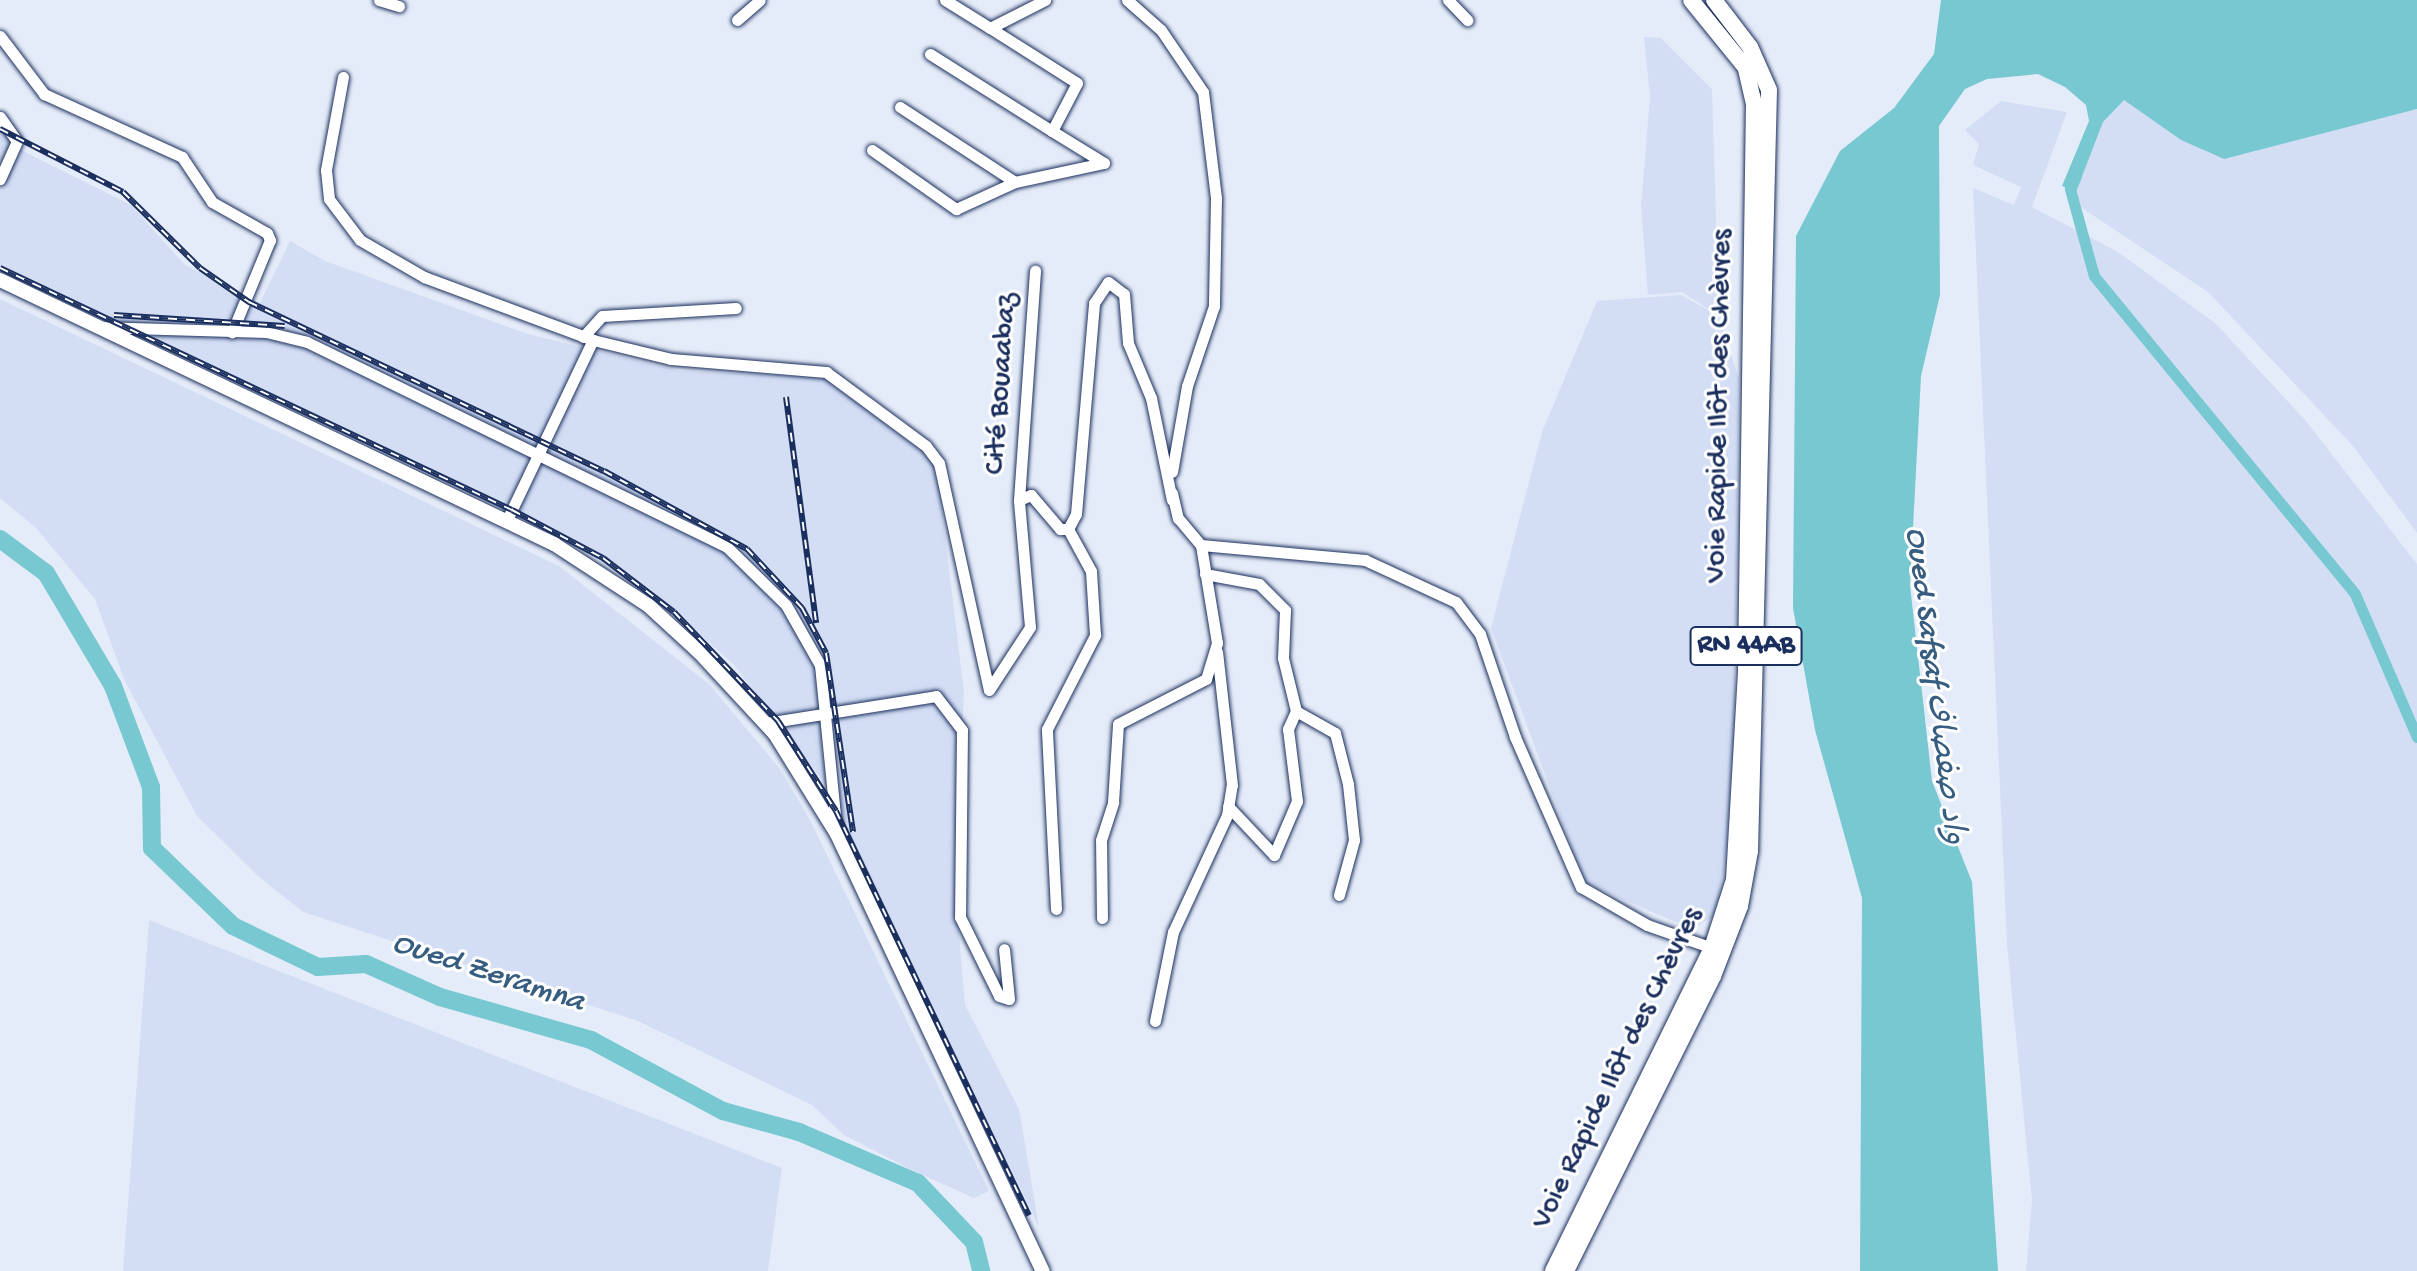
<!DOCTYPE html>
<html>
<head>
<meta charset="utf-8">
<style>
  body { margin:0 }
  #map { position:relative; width:2417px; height:1271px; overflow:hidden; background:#e5ecf9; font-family:"Gochi Hand","Playpen Sans Arabic",sans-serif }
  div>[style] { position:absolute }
  .built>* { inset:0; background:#d3def5 }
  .water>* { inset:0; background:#77c8d0 }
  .canal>* { height:11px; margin:-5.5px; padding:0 5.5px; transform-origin:5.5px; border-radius:5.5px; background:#77c8d0 }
  .river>* { height:18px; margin:-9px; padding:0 9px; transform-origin:9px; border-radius:9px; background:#77c8d0 }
  .roads { filter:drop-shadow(0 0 2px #1b2f5e) drop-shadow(0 0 2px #1b2f5e) }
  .minor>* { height:11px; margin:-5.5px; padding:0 5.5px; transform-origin:5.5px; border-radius:5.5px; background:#fff }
  .major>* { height:14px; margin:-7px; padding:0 7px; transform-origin:7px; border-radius:7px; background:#fff }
  .highway>* { height:16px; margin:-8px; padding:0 8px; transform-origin:8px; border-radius:8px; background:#fff }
  .rail>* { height:6px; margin-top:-3px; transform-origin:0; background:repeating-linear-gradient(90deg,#fff 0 9px,#1b2f5e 0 18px); box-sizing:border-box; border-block:2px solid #1b2f5e }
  span { translate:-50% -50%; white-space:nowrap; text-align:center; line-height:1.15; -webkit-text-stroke:6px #fff; paint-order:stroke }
  .shield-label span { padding:2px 6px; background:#fff; border:2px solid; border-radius:6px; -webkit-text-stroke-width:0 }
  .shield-label { font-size:28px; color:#1b2f5e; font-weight:700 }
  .street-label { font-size:30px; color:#1b2f5e }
  .water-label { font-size:32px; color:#375d80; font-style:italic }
</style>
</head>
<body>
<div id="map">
  <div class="built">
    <div style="clip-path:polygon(1644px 37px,1661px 38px,1712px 89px,1719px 317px,1739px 379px,1734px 756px,1724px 870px,1714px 916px,1692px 929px,1585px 883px,1491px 628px,1542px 432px,1597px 301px,1681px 295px,1719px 316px,1682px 292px,1648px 295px,1641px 206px,1650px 97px)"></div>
    <div style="clip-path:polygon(2124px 99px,2181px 140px,2224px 159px,2417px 109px,2417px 533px,2353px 446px,2208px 292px,2082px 208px,2076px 192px,2103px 122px)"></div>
    <div style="clip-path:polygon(2001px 101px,2067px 112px,2032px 207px,2118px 252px,2215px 323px,2306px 421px,2417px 564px,2417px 1271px,2026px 1271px,2032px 1201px,2007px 944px,1973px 188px,2014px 205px,2021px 187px,1973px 165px,1979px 144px,1965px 130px)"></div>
    <div style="clip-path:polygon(0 125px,19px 149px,131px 205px,185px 265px,260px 303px,290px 241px,325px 261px,528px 334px,680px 371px,825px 377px,936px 462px,964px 692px,955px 887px,965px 1005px,1019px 1109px,1039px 1227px,822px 780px,734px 665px,653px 591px,606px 560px,0 265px)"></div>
    <div style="clip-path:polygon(0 299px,559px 566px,709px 684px,780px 769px,810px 820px,989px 1191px,974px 1198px,914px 1171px,844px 1135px,812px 1105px,638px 1021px,303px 912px,258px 876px,197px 816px,124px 679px,95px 599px,36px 528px,0 498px)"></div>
    <div style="clip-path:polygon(149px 920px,782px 1168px,768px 1271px,123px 1271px)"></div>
  </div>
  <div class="water">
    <div style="clip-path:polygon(1941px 0,2417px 0,2417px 109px,2224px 159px,2181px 140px,2124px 100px,2103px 122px,2076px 192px,2062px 186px,2089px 121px,2086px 105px,2065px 87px,2038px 74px,1987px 79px,1965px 89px,1939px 126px,1940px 295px,1921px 376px,1910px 585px,1932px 781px,1972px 882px,1998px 1271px,1860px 1271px,1862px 898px,1815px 730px,1793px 608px,1796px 236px,1840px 151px,1894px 108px,1934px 54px)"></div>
  </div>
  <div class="canal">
    <div style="left:2076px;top:176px;width:14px;rotate:115deg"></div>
    <div style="left:2070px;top:189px;width:90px;rotate:74.6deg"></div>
    <div style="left:2094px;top:276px;width:411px;rotate:50.6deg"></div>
    <div style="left:2355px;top:594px;width:156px;rotate:66.6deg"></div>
  </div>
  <div class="river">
    <div style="left:0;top:539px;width:57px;rotate:36.5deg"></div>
    <div style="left:46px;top:573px;width:131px;rotate:59.3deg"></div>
    <div style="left:113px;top:686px;width:108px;rotate:69.4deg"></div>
    <div style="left:151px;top:787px;width:61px;rotate:89.1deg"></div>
    <div style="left:152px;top:848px;width:112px;rotate:43.9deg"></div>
    <div style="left:233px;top:926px;width:94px;rotate:25.8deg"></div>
    <div style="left:318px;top:967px;width:48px;rotate:-3.6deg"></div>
    <div style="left:366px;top:964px;width:81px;rotate:24deg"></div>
    <div style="left:440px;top:997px;width:157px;rotate:15.9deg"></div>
    <div style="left:591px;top:1040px;width:150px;rotate:28.3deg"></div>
    <div style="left:723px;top:1111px;width:79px;rotate:15.4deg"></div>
    <div style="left:799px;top:1132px;width:129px;rotate:23.2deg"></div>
    <div style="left:918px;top:1183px;width:81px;rotate:46.5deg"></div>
    <div style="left:974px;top:1242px;width:30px;rotate:76deg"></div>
  </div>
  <div class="roads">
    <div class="minor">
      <div style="left:379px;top:0;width:21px;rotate:17deg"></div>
      <div style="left:945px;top:0;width:53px;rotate:31.9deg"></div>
      <div style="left:1127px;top:0;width:45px;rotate:41.4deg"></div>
      <div style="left:1161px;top:30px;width:75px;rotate:55.9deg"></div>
      <div style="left:1203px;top:92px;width:107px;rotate:83deg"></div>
      <div style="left:1216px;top:198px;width:108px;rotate:91.1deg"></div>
      <div style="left:1214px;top:306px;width:84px;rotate:108.6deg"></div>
      <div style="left:1187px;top:386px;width:87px;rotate:99.9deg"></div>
      <div style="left:1448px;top:0;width:28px;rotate:46deg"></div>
      <div style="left:737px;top:20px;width:30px;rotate:-41deg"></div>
      <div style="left:0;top:36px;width:73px;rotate:52.8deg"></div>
      <div style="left:44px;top:94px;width:152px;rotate:24.5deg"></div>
      <div style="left:182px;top:157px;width:54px;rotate:56.3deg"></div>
      <div style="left:212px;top:202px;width:63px;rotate:29.4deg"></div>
      <div style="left:267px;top:233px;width:8px;rotate:67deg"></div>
      <div style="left:270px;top:240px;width:100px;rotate:112.4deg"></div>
      <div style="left:930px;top:54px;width:144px;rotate:32.3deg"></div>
      <div style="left:343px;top:77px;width:95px;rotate:100.4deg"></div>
      <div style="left:326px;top:170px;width:29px;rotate:84deg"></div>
      <div style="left:329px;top:199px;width:51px;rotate:52.9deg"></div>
      <div style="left:360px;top:240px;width:74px;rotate:30deg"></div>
      <div style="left:424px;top:277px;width:180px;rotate:20.4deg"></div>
      <div style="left:593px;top:340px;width:80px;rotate:13.7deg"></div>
      <div style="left:671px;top:359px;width:156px;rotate:4.8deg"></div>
      <div style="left:826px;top:372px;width:124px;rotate:36.5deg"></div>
      <div style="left:926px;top:446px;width:21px;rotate:53deg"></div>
      <div style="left:939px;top:463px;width:232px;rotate:77.6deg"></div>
      <div style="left:989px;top:690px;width:75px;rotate:-56.9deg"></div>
      <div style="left:1030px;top:627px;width:127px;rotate:-95deg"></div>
      <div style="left:1019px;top:500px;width:13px;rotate:-23deg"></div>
      <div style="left:1031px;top:495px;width:45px;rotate:49.5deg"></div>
      <div style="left:1060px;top:529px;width:8px"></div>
      <div style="left:1068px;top:529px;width:17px;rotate:-62deg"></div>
      <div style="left:1076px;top:514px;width:212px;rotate:-85.1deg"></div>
      <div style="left:1094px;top:303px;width:25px;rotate:-56deg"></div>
      <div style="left:1108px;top:282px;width:20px;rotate:37deg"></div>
      <div style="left:1124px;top:294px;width:49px;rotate:85.3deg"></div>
      <div style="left:1128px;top:343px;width:60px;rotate:67.3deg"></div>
      <div style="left:1151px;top:398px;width:104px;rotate:78.4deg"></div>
      <div style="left:900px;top:107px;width:137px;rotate:33.1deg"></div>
      <div style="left:1015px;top:182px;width:91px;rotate:-12.1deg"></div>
      <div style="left:1104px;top:163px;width:61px;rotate:-148.4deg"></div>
      <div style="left:1052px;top:131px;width:54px;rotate:-62.5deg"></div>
      <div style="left:1077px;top:83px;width:103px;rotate:-147.7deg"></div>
      <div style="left:990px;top:28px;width:62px;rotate:-27deg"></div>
      <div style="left:0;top:117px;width:29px;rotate:55deg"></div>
      <div style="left:17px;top:141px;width:42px;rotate:114.1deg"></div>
      <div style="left:872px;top:150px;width:103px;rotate:35.1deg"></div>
      <div style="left:956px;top:209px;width:65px;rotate:-24.6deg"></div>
      <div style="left:97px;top:327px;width:169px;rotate:1.7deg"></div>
      <div style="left:266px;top:332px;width:42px;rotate:13.7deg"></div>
      <div style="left:307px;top:342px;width:466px;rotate:26deg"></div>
      <div style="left:726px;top:546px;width:84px;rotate:44.5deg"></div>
      <div style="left:786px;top:605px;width:69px;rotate:60.5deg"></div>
      <div style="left:820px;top:665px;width:170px;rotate:84.3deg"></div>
      <div style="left:583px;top:337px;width:28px;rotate:-48deg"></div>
      <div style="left:602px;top:316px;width:134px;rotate:-3.4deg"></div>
      <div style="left:1172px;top:493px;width:26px;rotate:77deg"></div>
      <div style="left:1178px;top:518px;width:35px;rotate:50deg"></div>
      <div style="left:1201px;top:545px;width:165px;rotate:5.2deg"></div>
      <div style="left:1365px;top:560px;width:100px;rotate:24.8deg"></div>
      <div style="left:1456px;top:602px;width:40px;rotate:53deg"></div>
      <div style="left:1480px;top:634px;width:109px;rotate:71.2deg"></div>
      <div style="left:1515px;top:737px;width:164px;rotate:66.3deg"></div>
      <div style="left:1581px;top:887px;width:76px;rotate:29.9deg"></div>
      <div style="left:1647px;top:925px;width:75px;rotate:19.4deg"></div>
      <div style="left:1019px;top:500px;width:230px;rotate:-86deg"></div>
      <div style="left:506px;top:522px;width:202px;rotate:-64.5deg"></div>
      <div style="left:1205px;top:574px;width:55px;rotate:10.5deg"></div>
      <div style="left:1259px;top:584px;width:37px;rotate:45deg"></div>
      <div style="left:1285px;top:610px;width:48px;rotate:92.4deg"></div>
      <div style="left:1283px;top:658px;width:55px;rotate:76.2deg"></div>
      <div style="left:1296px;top:711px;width:20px;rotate:114deg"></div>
      <div style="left:1288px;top:729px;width:73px;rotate:82.9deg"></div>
      <div style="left:1297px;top:801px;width:59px;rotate:113.1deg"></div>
      <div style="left:1274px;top:855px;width:67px;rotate:-133.2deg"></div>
      <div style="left:1296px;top:711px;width:45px;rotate:29.4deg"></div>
      <div style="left:1335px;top:733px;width:53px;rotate:75.7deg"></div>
      <div style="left:1348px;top:784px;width:56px;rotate:83.9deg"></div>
      <div style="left:1354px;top:840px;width:57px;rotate:105.3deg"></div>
      <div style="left:766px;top:723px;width:172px;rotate:-9deg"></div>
      <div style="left:936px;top:696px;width:43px;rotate:52.6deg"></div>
      <div style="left:962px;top:730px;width:187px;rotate:90.6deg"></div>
      <div style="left:960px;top:917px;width:88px;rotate:63.7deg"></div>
      <div style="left:999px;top:996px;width:10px;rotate:17deg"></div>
      <div style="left:1009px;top:999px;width:50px;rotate:-95.7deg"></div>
      <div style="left:1056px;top:909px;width:180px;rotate:-92.9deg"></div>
      <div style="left:1047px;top:729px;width:106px;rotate:-62.9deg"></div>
      <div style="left:1095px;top:635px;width:64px;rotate:-93.6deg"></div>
      <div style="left:1091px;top:571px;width:48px;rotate:-118.7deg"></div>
      <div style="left:1102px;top:918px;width:78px;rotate:-90.7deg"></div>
      <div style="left:1101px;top:840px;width:40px;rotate:-72deg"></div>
      <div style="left:1113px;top:802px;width:78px;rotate:-86.3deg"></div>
      <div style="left:1118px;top:724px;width:99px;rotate:-27.1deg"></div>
      <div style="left:1206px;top:679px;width:38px;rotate:-73deg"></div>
      <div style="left:1217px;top:643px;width:99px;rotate:-99.3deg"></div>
      <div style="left:1155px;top:1021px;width:91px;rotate:-78.6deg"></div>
      <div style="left:1173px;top:932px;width:129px;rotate:-65.2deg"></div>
      <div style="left:1227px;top:815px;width:30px;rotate:-81deg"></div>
      <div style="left:1232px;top:785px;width:134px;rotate:-96.4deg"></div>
    </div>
    <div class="major">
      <div style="left:0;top:280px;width:614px;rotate:25.48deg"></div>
      <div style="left:554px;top:544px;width:113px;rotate:33.1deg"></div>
      <div style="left:649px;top:606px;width:68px;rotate:42.6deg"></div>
      <div style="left:699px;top:652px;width:112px;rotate:47.2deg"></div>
      <div style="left:775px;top:734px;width:118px;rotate:58.2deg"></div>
      <div style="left:837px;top:834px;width:483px;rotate:64.8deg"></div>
    </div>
    <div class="highway">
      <div style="left:1553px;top:1271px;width:360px;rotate:-63.8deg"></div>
      <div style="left:1712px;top:948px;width:71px;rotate:-72.1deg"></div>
      <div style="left:1734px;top:880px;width:211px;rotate:-86.7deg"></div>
      <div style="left:1746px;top:669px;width:565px;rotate:-89.19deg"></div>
      <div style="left:1754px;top:104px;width:37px;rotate:-103deg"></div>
      <div style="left:1746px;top:68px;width:87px;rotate:-129deg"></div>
      <div style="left:1566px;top:1271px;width:330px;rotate:-63.5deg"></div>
      <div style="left:1713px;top:976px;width:75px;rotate:-68.9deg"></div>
      <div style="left:1740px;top:906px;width:56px;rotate:-79.7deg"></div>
      <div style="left:1750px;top:851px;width:761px;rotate:-88.57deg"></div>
      <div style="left:1769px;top:90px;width:47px;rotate:-113.8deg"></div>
      <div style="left:1750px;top:47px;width:59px;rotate:-127.5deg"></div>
    </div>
  </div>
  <div class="rail">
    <div style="left:0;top:129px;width:138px;rotate:27.1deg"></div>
    <div style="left:123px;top:192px;width:108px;rotate:44.6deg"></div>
    <div style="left:200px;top:268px;width:60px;rotate:34.8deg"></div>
    <div style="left:249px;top:302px;width:393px;rotate:25.5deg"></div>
    <div style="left:604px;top:471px;width:163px;rotate:28.6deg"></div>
    <div style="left:747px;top:549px;width:81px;rotate:47deg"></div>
    <div style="left:802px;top:608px;width:51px;rotate:61.9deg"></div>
    <div style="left:826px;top:653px;width:181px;rotate:81.4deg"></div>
    <div style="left:0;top:268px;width:566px;rotate:25.3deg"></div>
    <div style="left:512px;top:510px;width:103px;rotate:27.8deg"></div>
    <div style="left:603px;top:558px;width:89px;rotate:37.3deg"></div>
    <div style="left:674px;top:612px;width:151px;rotate:46.3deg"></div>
    <div style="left:778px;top:721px;width:107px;rotate:57.2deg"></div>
    <div style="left:836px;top:811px;width:448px;rotate:64.5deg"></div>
    <div style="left:114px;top:315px;width:171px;rotate:3.7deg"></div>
    <div style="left:786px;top:397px;width:228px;rotate:82.4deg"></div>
  </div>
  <div class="shield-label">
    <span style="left:1746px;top:646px">RN 44AB</span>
  </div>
  <div class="street-label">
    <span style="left:1003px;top:384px;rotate:-86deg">Cité Bouaabaz</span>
    <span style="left:1721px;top:406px;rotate:-89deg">Voie Rapide Ilôt des Chèvres</span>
    <span style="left:1619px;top:1069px;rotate:-64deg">Voie Rapide Ilôt des Chèvres</span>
  </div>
  <div class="water-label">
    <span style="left:1933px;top:686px;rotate:83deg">Oued Safsaf واد صفصاف</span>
    <span style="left:488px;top:974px;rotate:18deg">Oued Zeramna</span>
  </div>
</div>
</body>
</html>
